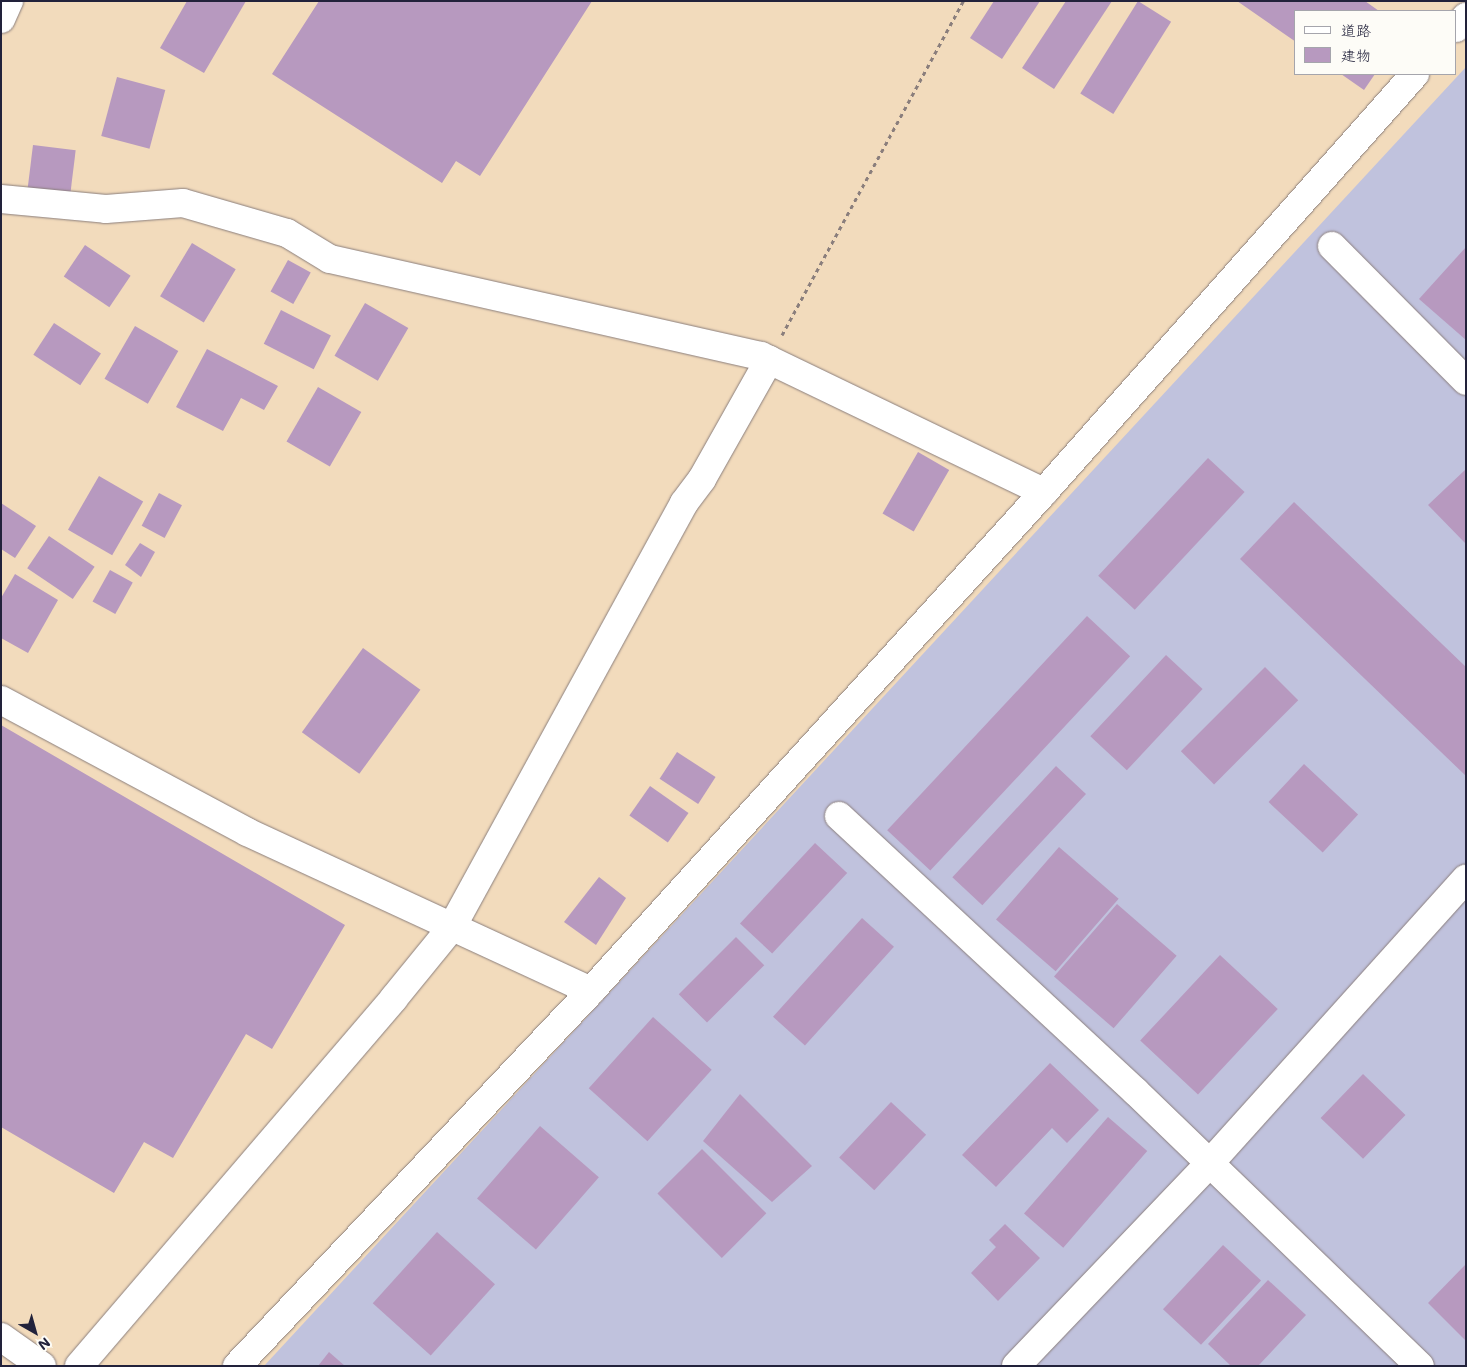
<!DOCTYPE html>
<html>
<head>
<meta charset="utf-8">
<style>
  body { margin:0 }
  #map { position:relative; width:1467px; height:1367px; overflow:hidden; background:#f2dbbc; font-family:Mali,"Klee One",sans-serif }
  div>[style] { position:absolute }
  .industrial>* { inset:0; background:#c0c2dd }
  .building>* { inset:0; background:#b799bf; transform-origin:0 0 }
  .path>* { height:3px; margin-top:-1.5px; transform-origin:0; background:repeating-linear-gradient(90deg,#8a7e7c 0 4px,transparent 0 8px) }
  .roads { filter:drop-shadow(0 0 1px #8a7e7c) drop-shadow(0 0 1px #8a7e7c) }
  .minor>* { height:28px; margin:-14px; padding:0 14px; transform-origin:14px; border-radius:14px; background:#fff }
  span { translate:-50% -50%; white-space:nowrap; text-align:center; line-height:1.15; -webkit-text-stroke:4px #fdfcf7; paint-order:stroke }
  .frame { position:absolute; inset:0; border:2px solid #22223b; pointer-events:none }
  .legend { position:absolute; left:1294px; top:10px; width:162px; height:65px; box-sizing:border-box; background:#fdfcf7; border:1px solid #a5a5ac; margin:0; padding:6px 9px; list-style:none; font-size:15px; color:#22223b }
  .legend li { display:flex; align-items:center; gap:10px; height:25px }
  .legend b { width:25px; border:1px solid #a5a5ac }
  .north { position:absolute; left:10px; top:1307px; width:50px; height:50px; -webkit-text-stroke:4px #fdfcf7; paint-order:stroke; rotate:142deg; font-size:14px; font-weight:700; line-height:20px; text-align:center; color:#22223b }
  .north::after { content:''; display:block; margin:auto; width:18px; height:22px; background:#22223b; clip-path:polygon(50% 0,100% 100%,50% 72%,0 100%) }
</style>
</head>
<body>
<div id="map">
  <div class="industrial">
    <div style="clip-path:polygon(1466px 67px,1466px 1366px,264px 1366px)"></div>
  </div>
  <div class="building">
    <div style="clip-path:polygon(187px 1px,246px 1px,204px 73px,160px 48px)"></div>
    <div style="clip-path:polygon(319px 1px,592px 1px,480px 176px,456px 161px,442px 183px,272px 74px)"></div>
    <div style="clip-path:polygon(994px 1px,1040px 1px,1002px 59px,970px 38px)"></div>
    <div style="clip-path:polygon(1066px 1px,1112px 1px,1054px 89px,1022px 68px)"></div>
    <div style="left:1138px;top:1px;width:39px;height:109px;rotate:32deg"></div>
    <div style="clip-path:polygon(1237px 1px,1365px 1px,1379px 11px,1296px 11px,1296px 42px)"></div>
    <div style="clip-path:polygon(1341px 74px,1375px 74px,1364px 90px)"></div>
    <div style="left:117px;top:77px;width:50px;height:61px;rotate:15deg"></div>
    <div style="left:33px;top:145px;width:43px;height:43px;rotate:7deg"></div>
    <div style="left:192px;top:243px;width:51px;height:62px;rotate:31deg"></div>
    <div style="left:85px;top:245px;width:55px;height:38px;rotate:34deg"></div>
    <div style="clip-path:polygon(1466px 247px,1466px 340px,1419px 299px)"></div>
    <div style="left:288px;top:260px;width:26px;height:36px;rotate:29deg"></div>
    <div style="left:365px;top:303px;width:50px;height:61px;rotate:30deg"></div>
    <div style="left:281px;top:310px;width:56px;height:38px;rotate:27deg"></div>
    <div style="left:54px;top:323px;width:56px;height:38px;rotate:33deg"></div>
    <div style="left:135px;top:326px;width:50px;height:61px;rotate:30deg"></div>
    <div style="clip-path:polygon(207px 349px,278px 386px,264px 410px,241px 398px,223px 431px,176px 407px)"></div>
    <div style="left:318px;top:387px;width:50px;height:63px;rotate:30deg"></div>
    <div style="left:918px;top:452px;width:36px;height:71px;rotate:30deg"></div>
    <div style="left:1208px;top:458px;width:50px;height:161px;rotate:43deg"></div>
    <div style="clip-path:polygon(1466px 469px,1466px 544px,1428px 505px)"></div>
    <div style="left:99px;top:476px;width:51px;height:62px;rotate:30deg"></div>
    <div style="left:159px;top:493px;width:26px;height:37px;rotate:28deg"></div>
    <div style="clip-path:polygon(1294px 502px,1466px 667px,1466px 776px,1240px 559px)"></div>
    <div style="clip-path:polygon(1px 503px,36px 526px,15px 558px,1px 549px)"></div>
    <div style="left:49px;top:536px;width:55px;height:39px;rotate:34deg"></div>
    <div style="clip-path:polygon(140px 543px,155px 552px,141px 577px,125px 565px)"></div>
    <div style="left:110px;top:570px;width:26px;height:36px;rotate:29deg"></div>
    <div style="clip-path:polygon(15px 574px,58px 600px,28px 653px,1px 638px,1px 598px)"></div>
    <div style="left:1087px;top:616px;width:59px;height:293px;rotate:43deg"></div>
    <div style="left:363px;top:648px;width:71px;height:104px;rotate:36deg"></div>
    <div style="left:1166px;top:655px;width:50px;height:111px;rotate:43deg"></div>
    <div style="left:1265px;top:667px;width:47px;height:119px;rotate:45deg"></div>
    <div style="clip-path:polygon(1px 725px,345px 925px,272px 1049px,246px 1034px,173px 1158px,144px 1142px,114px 1193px,1px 1127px)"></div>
    <div style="left:677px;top:752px;width:46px;height:32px;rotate:33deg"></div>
    <div style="left:1304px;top:764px;width:74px;height:52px;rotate:43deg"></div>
    <div style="left:1056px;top:766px;width:41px;height:152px;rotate:43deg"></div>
    <div style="left:650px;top:786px;width:47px;height:36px;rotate:35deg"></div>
    <div style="left:815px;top:843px;width:44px;height:110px;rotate:43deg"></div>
    <div style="left:1059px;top:847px;width:79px;height:96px;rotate:41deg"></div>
    <div style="clip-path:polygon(599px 877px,626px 898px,596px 945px,564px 922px)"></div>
    <div style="left:1117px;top:904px;width:79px;height:96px;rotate:41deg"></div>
    <div style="left:862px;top:918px;width:43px;height:133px;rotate:42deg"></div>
    <div style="left:736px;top:937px;width:40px;height:81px;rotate:45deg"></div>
    <div style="left:1220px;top:955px;width:79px;height:117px;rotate:43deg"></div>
    <div style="left:653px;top:1017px;width:79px;height:96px;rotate:42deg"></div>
    <div style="clip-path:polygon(1050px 1063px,1099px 1110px,1067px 1143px,1052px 1128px,996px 1187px,962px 1155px)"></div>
    <div style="left:1363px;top:1074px;width:59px;height:61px;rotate:44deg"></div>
    <div style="clip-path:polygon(740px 1094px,812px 1166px,772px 1202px,703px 1141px)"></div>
    <div style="left:891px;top:1102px;width:48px;height:76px;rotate:43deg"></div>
    <div style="left:1108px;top:1117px;width:52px;height:128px;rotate:41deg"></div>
    <div style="left:540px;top:1126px;width:78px;height:96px;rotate:41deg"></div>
    <div style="left:702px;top:1149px;width:91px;height:63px;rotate:45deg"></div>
    <div style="clip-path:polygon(1005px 1224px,1040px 1258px,998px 1301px,971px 1273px,996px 1247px,989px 1240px)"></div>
    <div style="left:437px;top:1232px;width:78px;height:96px;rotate:42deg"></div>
    <div style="left:1223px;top:1245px;width:52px;height:88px;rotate:43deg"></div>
    <div style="clip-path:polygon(1466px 1264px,1466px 1341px,1428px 1303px)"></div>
    <div style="clip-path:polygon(1268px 1280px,1306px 1315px,1258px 1366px,1231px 1366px,1208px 1344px)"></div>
    <div style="clip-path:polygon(329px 1352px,345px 1366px,318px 1366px)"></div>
  </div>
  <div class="path">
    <div style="left:782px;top:335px;width:380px;rotate:-61.5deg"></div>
  </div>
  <div class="roads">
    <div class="minor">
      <div style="left:1px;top:19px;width:20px;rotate:-66deg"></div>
      <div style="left:1456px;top:28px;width:15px;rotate:-48deg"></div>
      <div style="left:1px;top:199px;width:105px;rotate:5.4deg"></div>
      <div style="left:106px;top:209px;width:77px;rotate:-4.5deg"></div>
      <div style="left:183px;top:203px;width:108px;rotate:16.1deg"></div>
      <div style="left:287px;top:233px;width:50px;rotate:31.2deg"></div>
      <div style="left:330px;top:259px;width:442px;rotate:12.7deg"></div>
      <div style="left:761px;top:356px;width:314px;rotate:25.7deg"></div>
      <div style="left:1332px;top:246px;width:190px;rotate:45.2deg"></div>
      <div style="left:1px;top:700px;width:279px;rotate:28.2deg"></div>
      <div style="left:247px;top:832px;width:379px;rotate:24.8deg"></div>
      <div style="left:839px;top:816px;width:404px;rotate:42.9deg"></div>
      <div style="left:1135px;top:1091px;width:396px;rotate:44deg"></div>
      <div style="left:1px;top:1337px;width:50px;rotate:35.3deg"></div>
      <div style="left:79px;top:1366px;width:484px;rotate:-49.4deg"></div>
      <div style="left:394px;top:998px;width:92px;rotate:-50.8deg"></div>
      <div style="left:452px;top:927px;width:483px;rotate:-61.3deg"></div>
      <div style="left:684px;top:503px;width:30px;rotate:-53deg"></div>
      <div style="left:702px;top:479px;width:137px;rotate:-60.6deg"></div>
      <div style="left:237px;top:1366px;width:516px;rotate:-46.65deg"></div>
      <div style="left:591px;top:991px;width:674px;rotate:-47.77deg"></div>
      <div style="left:1044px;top:492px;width:559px;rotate:-48.41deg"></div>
      <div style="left:1016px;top:1366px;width:279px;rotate:-46.3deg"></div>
      <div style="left:1209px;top:1164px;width:384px;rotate:-48deg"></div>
    </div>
  </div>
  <div class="frame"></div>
  <ul class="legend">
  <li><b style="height:6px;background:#fff"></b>道路</li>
  <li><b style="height:14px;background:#b799bf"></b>建物</li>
  </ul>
  <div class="north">N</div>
</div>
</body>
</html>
